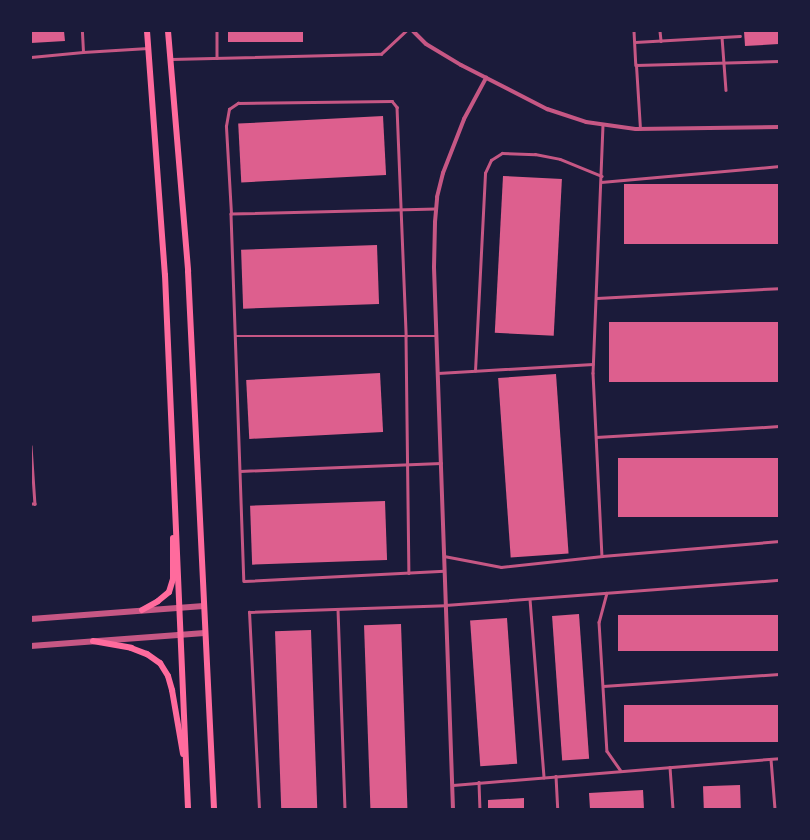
<!DOCTYPE html>
<html>
<head>
<meta charset="utf-8">
<style>
  body { margin:0 }
  #map { position:relative; width:810px; height:840px; overflow:hidden; background:#1b1b3a; font-family:"Titillium Web",sans-serif }
  div>[style] { position:absolute }
  .building>* { inset:0; background:#dd5f8e; transform-origin:0 0 }
  .service>* { height:2.5px; margin:-1.25px; padding:0 1.25px; transform-origin:1.25px; border-radius:1.25px; background:#c65784 }
  .minor>* { height:4px; margin:-2px; padding:0 2px; transform-origin:2px; border-radius:2px; background:#c65784 }
  .tertiary>* { height:5.5px; margin:-2.75px; padding:0 2.75px; transform-origin:2.75px; border-radius:2.75px; background:#c65784 }
  .secondary>* { height:6px; margin:-3px; padding:0 3px; transform-origin:3px; border-radius:3px; background:#ff6b9d }
  span { translate:-50% -50%; white-space:nowrap; text-align:center; line-height:1.15; -webkit-text-stroke:3px #1b1b3a; paint-order:stroke }
  .frame { position:absolute; inset:0; border:32px solid #1b1b3a; pointer-events:none }
</style>
</head>
<body>
<div id="map">
  <div class="building">
    <div style="clip-path:polygon(31px 31px,64px 31px,65px 41px,31px 43px)"></div>
    <div style="left:228px;top:31px;width:75px;height:11px"></div>
    <div style="clip-path:polygon(744px 31px,779px 31px,779px 44px,745px 46px)"></div>
    <div style="left:383px;top:116px;width:59px;height:145px;rotate:87deg"></div>
    <div style="left:503px;top:176px;width:59px;height:157px;rotate:3deg"></div>
    <div style="left:779px;top:184px;width:60px;height:155px;rotate:90deg"></div>
    <div style="left:377px;top:245px;width:59px;height:136px;rotate:88deg"></div>
    <div style="left:779px;top:322px;width:60px;height:170px;rotate:90deg"></div>
    <div style="left:380px;top:373px;width:59px;height:134px;rotate:87deg"></div>
    <div style="left:556px;top:374px;width:180px;height:58px;rotate:86deg"></div>
    <div style="left:779px;top:458px;width:59px;height:161px;rotate:90deg"></div>
    <div style="left:385px;top:501px;width:59px;height:135px;rotate:88deg"></div>
    <div style="left:579px;top:614px;width:145px;height:27px;rotate:86deg"></div>
    <div style="left:779px;top:615px;width:36px;height:161px;rotate:90deg"></div>
    <div style="left:507px;top:618px;width:146px;height:37px;rotate:86deg"></div>
    <div style="left:401px;top:624px;width:185px;height:37px;rotate:88deg"></div>
    <div style="left:311px;top:630px;width:179px;height:36px;rotate:88deg"></div>
    <div style="left:779px;top:705px;width:37px;height:155px;rotate:90deg"></div>
    <div style="left:740px;top:785px;width:24px;height:37px;rotate:88deg"></div>
    <div style="clip-path:polygon(643px 790px,644px 809px,590px 809px,589px 793px)"></div>
    <div style="clip-path:polygon(524px 798px,524px 809px,488px 809px,488px 800px)"></div>
  </div>
  <div class="service">
    <div style="left:217px;top:31px;width:27px;rotate:90deg"></div>
    <div style="left:634px;top:31px;width:34px;rotate:87deg"></div>
    <div style="left:660px;top:31px;width:10px;rotate:84deg"></div>
    <div style="left:722px;top:37px;width:53px;rotate:85.7deg"></div>
    <div style="left:635px;top:42px;width:105px;rotate:-3.3deg"></div>
    <div style="left:83px;top:52px;width:65px;rotate:-3.5deg"></div>
    <div style="left:31px;top:57px;width:52px;rotate:-5.5deg"></div>
    <div style="left:83px;top:52px;width:21px;rotate:-93deg"></div>
    <div style="left:171px;top:59px;width:210px;rotate:-1.4deg"></div>
    <div style="left:381px;top:54px;width:34px;rotate:-43deg"></div>
    <div style="left:603px;top:125px;width:248px;rotate:92.3deg"></div>
    <div style="left:593px;top:373px;width:183px;rotate:87.2deg"></div>
    <div style="left:602px;top:556px;width:178px;rotate:-4.8deg"></div>
    <div style="left:640px;top:129px;width:64px;rotate:-93.6deg"></div>
    <div style="left:636px;top:65px;width:143px;rotate:-1.6deg"></div>
    <div style="left:601px;top:182px;width:179px;rotate:-5.1deg"></div>
    <div style="left:436px;top:209px;width:205px;rotate:178.6deg"></div>
    <div style="left:231px;top:214px;width:367px;rotate:88deg"></div>
    <div style="left:244px;top:581px;width:200px;rotate:-2.9deg"></div>
    <div style="left:231px;top:214px;width:88px;rotate:-93.3deg"></div>
    <div style="left:226px;top:126px;width:17px;rotate:-80deg"></div>
    <div style="left:229px;top:109px;width:11px;rotate:-34deg"></div>
    <div style="left:238px;top:103px;width:154px;rotate:-0.7deg"></div>
    <div style="left:392px;top:101px;width:8px;rotate:50deg"></div>
    <div style="left:397px;top:107px;width:229px;rotate:87.7deg"></div>
    <div style="left:406px;top:336px;width:237px;rotate:89.3deg"></div>
    <div style="left:597px;top:298px;width:182px;rotate:-3.1deg"></div>
    <div style="left:235px;top:336px;width:201px"></div>
    <div style="left:475px;top:371px;width:198px;rotate:-87.1deg"></div>
    <div style="left:485px;top:173px;width:14px;rotate:-65deg"></div>
    <div style="left:491px;top:160px;width:13px;rotate:-32deg"></div>
    <div style="left:502px;top:153px;width:33px;rotate:2deg"></div>
    <div style="left:535px;top:154px;width:25px;rotate:11deg"></div>
    <div style="left:560px;top:159px;width:45px;rotate:22deg"></div>
    <div style="left:438px;top:373px;width:155px;rotate:-3.3deg"></div>
    <div style="left:596px;top:437px;width:183px;rotate:-3.4deg"></div>
    <div style="left:31px;top:446px;width:58px;rotate:86.1deg"></div>
    <div style="left:35px;top:504px;width:4px;rotate:180deg"></div>
    <div style="left:240px;top:471px;width:201px;rotate:-2.3deg"></div>
    <div style="left:444px;top:556px;width:58px;rotate:10.9deg"></div>
    <div style="left:501px;top:567px;width:102px;rotate:-6.2deg"></div>
    <div style="left:607px;top:593px;width:30px;rotate:105deg"></div>
    <div style="left:599px;top:622px;width:129px;rotate:86.5deg"></div>
    <div style="left:607px;top:751px;width:24px;rotate:55deg"></div>
    <div style="left:530px;top:599px;width:179px;rotate:85.5deg"></div>
    <div style="left:338px;top:609px;width:200px;rotate:88deg"></div>
    <div style="left:603px;top:686px;width:176px;rotate:-3.9deg"></div>
    <div style="left:771px;top:759px;width:50px;rotate:85.4deg"></div>
    <div style="left:670px;top:767px;width:42px;rotate:85.9deg"></div>
    <div style="left:556px;top:776px;width:33px;rotate:87deg"></div>
    <div style="left:479px;top:782px;width:27px;rotate:88deg"></div>
    <div style="left:453px;top:785px;width:327px;rotate:-4.7deg"></div>
    <div style="left:259px;top:809px;width:197px;rotate:-92.9deg"></div>
    <div style="left:249px;top:612px;width:196px;rotate:-2deg"></div>
    <div style="left:445px;top:605px;width:335px;rotate:-4.3deg"></div>
  </div>
  <div class="minor">
    <div style="left:413px;top:31px;width:18px;rotate:45deg"></div>
    <div style="left:426px;top:44px;width:41px;rotate:31deg"></div>
    <div style="left:461px;top:65px;width:97px;rotate:27.1deg"></div>
    <div style="left:547px;top:109px;width:41px;rotate:18.4deg"></div>
    <div style="left:586px;top:122px;width:50px;rotate:8deg"></div>
    <div style="left:636px;top:129px;width:143px;rotate:-0.8deg"></div>
    <div style="left:453px;top:809px;width:542px;rotate:-92.01deg"></div>
    <div style="left:434px;top:267px;width:45px;rotate:-88.7deg"></div>
    <div style="left:435px;top:222px;width:25px;rotate:-85deg"></div>
    <div style="left:437px;top:197px;width:25px;rotate:-76deg"></div>
    <div style="left:443px;top:173px;width:58px;rotate:-68.7deg"></div>
    <div style="left:464px;top:119px;width:47px;rotate:-61.8deg"></div>
  </div>
  <div class="tertiary">
    <div style="left:31px;top:619px;width:173px;rotate:-4.3deg"></div>
    <div style="left:31px;top:646px;width:174px;rotate:-4.3deg"></div>
  </div>
  <div class="secondary">
    <div style="left:147px;top:31px;width:245px;rotate:85.8deg"></div>
    <div style="left:165px;top:275px;width:534px;rotate:87.53deg"></div>
    <div style="left:168px;top:31px;width:241px;rotate:85.2deg"></div>
    <div style="left:188px;top:271px;width:539px;rotate:87.23deg"></div>
    <div style="left:142px;top:610px;width:18px;rotate:-29deg"></div>
    <div style="left:158px;top:601px;width:14px;rotate:-39deg"></div>
    <div style="left:169px;top:592px;width:14px;rotate:-73deg"></div>
    <div style="left:173px;top:579px;width:41px;rotate:-90deg"></div>
    <div style="left:93px;top:641px;width:39px;rotate:10deg"></div>
    <div style="left:131px;top:648px;width:17px;rotate:21deg"></div>
    <div style="left:147px;top:654px;width:16px;rotate:35deg"></div>
    <div style="left:160px;top:663px;width:15px;rotate:58deg"></div>
    <div style="left:168px;top:676px;width:15px;rotate:74deg"></div>
    <div style="left:172px;top:690px;width:65px;rotate:80.2deg"></div>
  </div>
  <div class="frame"></div>
</div>
</body>
</html>
